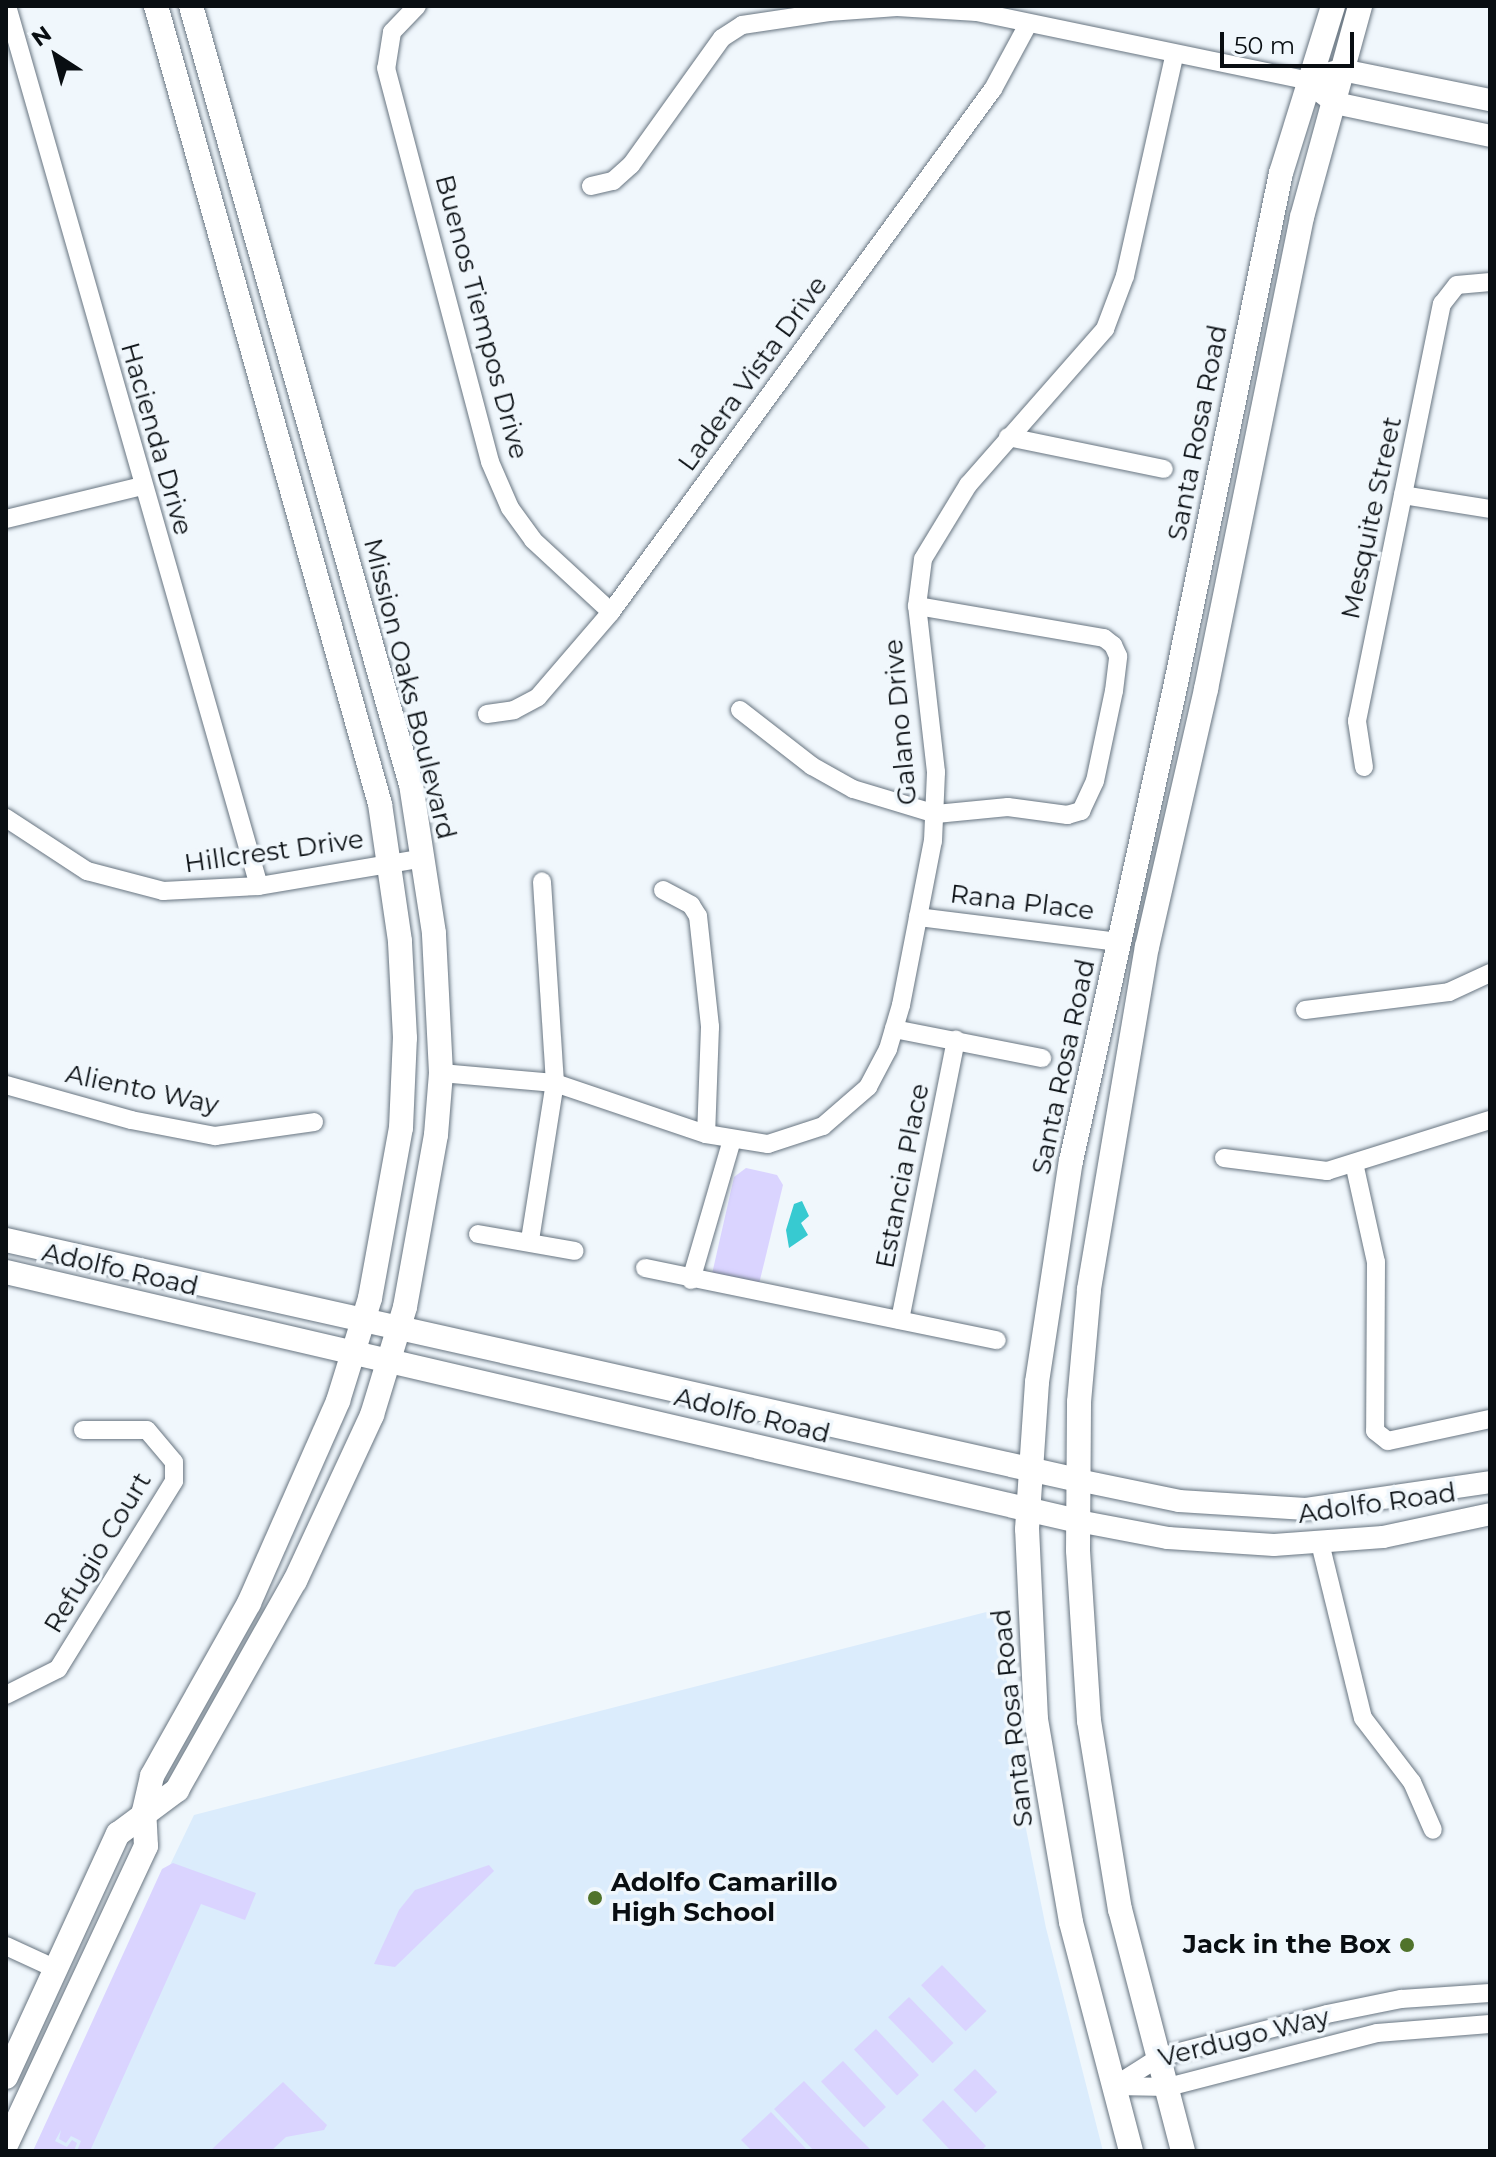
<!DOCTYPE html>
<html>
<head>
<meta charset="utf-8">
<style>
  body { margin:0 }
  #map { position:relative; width:1496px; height:2157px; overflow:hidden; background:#f0f7fc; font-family:Montserrat,sans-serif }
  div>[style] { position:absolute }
  .built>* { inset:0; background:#dbecfc }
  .green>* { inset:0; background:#dad4ff; transform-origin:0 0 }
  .water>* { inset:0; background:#37cad1 }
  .roads { filter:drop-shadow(0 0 2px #687581) drop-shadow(0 0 2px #687581) }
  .minor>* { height:18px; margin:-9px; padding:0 9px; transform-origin:9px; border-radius:9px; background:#fff }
  .tertiary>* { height:22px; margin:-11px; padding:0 11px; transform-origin:11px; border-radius:11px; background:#fff }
  .secondary>* { height:24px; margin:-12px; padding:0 12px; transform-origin:12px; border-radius:12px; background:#fff }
  .dots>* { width:22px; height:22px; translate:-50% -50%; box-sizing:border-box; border:4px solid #f0f7fc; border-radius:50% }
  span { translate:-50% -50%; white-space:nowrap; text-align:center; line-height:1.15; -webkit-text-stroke:7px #f0f7fc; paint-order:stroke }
  .street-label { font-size:26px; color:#090e12 }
  .poi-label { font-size:26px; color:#090e12; font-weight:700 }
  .left { translate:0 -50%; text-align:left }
  .right { translate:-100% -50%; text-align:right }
  .frame { position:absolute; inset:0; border:8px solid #090e12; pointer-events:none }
  .north { position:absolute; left:16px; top:16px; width:80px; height:80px; -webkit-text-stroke:6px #f0f7fc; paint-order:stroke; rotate:324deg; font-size:22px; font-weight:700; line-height:32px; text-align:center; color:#090e12 }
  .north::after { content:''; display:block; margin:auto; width:28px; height:36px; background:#090e12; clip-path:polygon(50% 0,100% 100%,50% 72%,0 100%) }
  .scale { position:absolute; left:1220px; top:32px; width:134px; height:36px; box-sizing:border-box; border:4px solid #090e12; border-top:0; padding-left:10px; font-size:24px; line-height:28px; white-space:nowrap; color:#090e12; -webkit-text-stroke:6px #f0f7fc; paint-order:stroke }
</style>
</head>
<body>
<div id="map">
  <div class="built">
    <div style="clip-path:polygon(998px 1609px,1024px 1819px,1046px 1928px,1103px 2151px,33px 2151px,194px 1815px)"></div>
  </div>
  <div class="green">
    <div style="clip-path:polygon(746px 1168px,777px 1175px,783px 1185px,759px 1284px,712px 1274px,734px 1177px)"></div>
    <div style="clip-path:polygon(173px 1863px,256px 1893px,245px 1920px,201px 1904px,90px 2151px,77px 2151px,81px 2141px,71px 2136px,66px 2143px,59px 2139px,61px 2130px,55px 2141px,67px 2147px,72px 2140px,77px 2143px,74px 2151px,33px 2151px,162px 1869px)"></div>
    <div style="clip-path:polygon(489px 1865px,494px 1871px,395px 1967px,374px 1964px,399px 1910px,415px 1890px)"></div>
    <div style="left:942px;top:1965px;width:64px;height:29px;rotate:46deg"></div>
    <div style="left:909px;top:1997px;width:64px;height:29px;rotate:46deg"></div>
    <div style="left:876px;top:2029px;width:63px;height:30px;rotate:47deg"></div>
    <div style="left:843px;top:2061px;width:63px;height:30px;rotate:47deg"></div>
    <div style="left:975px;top:2069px;width:32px;height:30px;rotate:46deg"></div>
    <div style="clip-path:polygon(804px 2081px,851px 2130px,872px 2151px,814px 2151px,774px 2109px)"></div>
    <div style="clip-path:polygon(283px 2082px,327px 2125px,324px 2130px,286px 2137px,271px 2151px,210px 2151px)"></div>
    <div style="clip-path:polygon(943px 2100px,986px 2146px,981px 2151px,951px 2151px,922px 2120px)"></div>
    <div style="clip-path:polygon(771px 2112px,808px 2151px,752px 2151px,741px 2140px)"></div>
  </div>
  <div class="water">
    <div style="clip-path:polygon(802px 1201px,809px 1216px,801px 1223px,808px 1235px,789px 1248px,786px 1230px,794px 1204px)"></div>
  </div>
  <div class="roads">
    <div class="minor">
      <div style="left:7px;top:6px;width:915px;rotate:74.02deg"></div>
      <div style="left:417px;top:6px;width:36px;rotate:134deg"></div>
      <div style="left:392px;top:32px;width:36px;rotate:99deg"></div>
      <div style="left:386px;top:68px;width:407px;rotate:75.2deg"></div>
      <div style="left:490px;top:462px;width:50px;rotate:66.5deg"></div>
      <div style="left:510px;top:508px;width:39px;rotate:54deg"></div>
      <div style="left:533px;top:540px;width:106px;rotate:42.7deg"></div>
      <div style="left:591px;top:186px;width:23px;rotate:-13deg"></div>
      <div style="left:613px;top:181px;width:24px;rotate:-42deg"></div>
      <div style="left:631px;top:165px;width:156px;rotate:-54.4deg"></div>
      <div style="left:722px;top:38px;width:24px;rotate:-33deg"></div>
      <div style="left:742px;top:25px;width:88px;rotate:-8.5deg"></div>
      <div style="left:829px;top:12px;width:68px;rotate:-4.2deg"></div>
      <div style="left:897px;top:7px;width:80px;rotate:3.6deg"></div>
      <div style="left:977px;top:12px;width:336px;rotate:11.7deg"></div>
      <div style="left:1008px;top:437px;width:159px;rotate:11.6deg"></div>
      <div style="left:1403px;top:495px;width:88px;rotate:9.1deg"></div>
      <div style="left:6px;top:519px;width:140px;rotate:-13.6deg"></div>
      <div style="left:740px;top:710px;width:91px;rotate:37.9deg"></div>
      <div style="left:812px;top:766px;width:47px;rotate:29.3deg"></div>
      <div style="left:853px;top:789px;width:87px;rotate:16.8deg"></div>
      <div style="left:936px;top:814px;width:72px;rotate:-5.6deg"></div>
      <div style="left:1008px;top:807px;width:60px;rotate:7.7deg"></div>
      <div style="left:1067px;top:815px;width:15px;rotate:-16deg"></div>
      <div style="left:1081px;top:811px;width:33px;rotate:-65deg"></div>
      <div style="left:1095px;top:781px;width:92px;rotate:-78.1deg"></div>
      <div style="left:1114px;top:691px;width:35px;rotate:-83deg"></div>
      <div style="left:1118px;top:656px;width:12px;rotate:-114deg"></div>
      <div style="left:1113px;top:645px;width:11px;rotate:-142deg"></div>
      <div style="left:1104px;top:638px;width:190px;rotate:-170.3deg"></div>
      <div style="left:487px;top:714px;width:27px;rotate:-8deg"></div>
      <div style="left:514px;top:710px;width:27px;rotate:-28deg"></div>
      <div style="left:538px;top:697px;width:112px;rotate:-49.3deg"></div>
      <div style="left:611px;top:612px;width:648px;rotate:-53.86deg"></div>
      <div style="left:993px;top:89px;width:72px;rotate:-61.6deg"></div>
      <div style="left:1364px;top:767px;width:47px;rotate:-98.7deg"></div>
      <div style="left:1357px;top:721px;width:426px;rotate:-78.5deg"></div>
      <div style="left:1442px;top:304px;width:24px;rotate:-52deg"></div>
      <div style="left:1457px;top:285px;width:33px;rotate:-5deg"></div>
      <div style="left:6px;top:818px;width:97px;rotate:33.2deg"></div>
      <div style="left:87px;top:871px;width:79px;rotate:14.7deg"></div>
      <div style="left:163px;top:891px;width:96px;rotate:-3deg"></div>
      <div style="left:259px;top:886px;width:167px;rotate:-9.6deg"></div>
      <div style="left:663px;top:890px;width:32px;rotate:28deg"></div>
      <div style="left:691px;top:905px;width:13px;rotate:58deg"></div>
      <div style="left:698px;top:916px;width:112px;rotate:83.8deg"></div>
      <div style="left:710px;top:1027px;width:107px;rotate:92.1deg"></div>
      <div style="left:918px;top:917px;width:203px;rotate:7.1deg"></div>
      <div style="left:1305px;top:1010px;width:145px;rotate:-7.1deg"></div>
      <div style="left:1449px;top:992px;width:45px;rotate:-24.9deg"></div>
      <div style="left:894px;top:1029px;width:151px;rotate:11.1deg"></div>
      <div style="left:441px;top:1073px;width:114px;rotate:5deg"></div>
      <div style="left:555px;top:1083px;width:159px;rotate:18.7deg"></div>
      <div style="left:706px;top:1134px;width:63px;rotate:9.2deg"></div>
      <div style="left:768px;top:1144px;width:58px;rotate:-18.1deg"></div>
      <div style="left:823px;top:1126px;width:60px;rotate:-40.9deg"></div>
      <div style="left:868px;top:1087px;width:43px;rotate:-62.2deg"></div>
      <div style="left:888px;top:1049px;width:46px;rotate:-73.5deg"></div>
      <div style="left:901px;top:1005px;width:167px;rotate:-79deg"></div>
      <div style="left:933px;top:841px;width:69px;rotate:-87.5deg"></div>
      <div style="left:936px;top:772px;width:167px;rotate:-96.5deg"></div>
      <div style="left:917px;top:606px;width:47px;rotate:-82.7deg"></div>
      <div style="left:923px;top:559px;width:87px;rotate:-58.7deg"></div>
      <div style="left:968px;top:485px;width:208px;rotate:-48.7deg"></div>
      <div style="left:1105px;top:329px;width:57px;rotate:-69.3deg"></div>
      <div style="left:1125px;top:276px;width:225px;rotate:-77.4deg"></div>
      <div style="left:6px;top:1085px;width:130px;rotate:15.6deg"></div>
      <div style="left:131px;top:1120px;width:86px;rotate:10.8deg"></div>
      <div style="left:215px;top:1136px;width:100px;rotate:-8deg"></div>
      <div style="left:1224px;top:1158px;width:104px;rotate:7.2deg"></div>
      <div style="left:1327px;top:1171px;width:171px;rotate:-17.4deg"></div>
      <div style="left:1354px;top:1163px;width:101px;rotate:77.5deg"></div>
      <div style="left:1376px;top:1262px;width:169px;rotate:90.3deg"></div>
      <div style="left:1375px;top:1431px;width:16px;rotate:38deg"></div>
      <div style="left:1388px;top:1441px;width:104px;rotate:-12.2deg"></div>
      <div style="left:478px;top:1234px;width:98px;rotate:9.9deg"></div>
      <div style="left:530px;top:1240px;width:159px;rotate:-81deg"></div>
      <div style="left:555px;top:1083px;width:202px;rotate:-93.7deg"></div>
      <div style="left:645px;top:1268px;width:359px;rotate:11.6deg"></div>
      <div style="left:691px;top:1280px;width:146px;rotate:-73.7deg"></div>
      <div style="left:900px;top:1320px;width:286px;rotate:-78.7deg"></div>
      <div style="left:1320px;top:1543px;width:180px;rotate:76.2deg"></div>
      <div style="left:1363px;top:1718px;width:81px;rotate:52.6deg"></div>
      <div style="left:1412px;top:1782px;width:52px;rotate:66.4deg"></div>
      <div style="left:6px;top:1695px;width:58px;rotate:-26.6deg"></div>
      <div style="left:58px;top:1669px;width:221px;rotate:-58.3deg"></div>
      <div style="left:174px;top:1481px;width:19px;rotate:-90deg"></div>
      <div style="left:174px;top:1462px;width:42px;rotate:-130.2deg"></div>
      <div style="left:147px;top:1430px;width:64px;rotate:180deg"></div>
      <div style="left:6px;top:1946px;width:55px;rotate:24.7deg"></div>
      <div style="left:1114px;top:2086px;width:54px;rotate:-32.2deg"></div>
      <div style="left:1160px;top:2057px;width:172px;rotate:-14.4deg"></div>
      <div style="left:1327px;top:2014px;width:76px;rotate:-11.5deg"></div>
      <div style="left:1401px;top:1999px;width:89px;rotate:-3.9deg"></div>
      <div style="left:1114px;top:2086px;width:54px;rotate:1.1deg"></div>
      <div style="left:1168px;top:2087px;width:216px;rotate:-14.5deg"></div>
      <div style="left:1377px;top:2033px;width:113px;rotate:-4.6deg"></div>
    </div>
    <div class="tertiary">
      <div style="left:1306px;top:80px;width:37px;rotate:38deg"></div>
      <div style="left:1335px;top:103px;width:158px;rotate:12deg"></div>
      <div style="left:1306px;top:80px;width:37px;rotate:-16deg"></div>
      <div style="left:1342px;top:70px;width:151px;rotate:11.5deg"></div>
      <div style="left:1078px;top:1480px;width:103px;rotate:11.7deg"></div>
      <div style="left:1179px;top:1501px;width:127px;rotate:3.6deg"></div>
      <div style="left:1306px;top:1509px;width:186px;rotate:-8.3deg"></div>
      <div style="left:1078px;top:1521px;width:92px;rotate:10.7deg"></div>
      <div style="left:1168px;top:1538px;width:106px;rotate:3.8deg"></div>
      <div style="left:1274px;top:1545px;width:109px;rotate:-4.2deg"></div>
      <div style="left:1383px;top:1537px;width:109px;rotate:-12.1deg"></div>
    </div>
    <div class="secondary">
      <div style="left:6px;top:1240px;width:1099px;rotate:12.62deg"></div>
      <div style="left:6px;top:1272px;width:1101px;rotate:13.08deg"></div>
      <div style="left:6px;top:2077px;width:268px;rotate:-65.3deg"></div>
      <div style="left:118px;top:1834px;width:74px;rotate:-36.7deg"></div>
      <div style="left:177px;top:1790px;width:240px;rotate:-60.6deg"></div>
      <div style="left:295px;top:1581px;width:183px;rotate:-65.1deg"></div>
      <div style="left:372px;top:1415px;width:113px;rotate:-73deg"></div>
      <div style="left:405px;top:1307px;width:175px;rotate:-79.8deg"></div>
      <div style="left:436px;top:1135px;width:62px;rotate:-85.4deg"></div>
      <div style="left:441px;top:1073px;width:140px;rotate:-92.9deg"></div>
      <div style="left:434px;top:933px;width:150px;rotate:-98.8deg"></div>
      <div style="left:411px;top:785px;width:809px;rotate:-105.77deg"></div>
      <div style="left:6px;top:2145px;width:330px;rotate:-64.9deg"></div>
      <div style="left:146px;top:1846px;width:35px;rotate:-93deg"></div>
      <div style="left:144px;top:1811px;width:36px;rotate:-77deg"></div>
      <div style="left:152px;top:1776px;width:198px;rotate:-60.7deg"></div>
      <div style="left:249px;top:1603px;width:221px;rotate:-66.2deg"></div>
      <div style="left:338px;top:1401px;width:108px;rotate:-72.7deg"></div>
      <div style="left:370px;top:1298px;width:173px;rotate:-79.7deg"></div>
      <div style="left:401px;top:1128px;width:90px;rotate:-87.5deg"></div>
      <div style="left:405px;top:1038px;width:97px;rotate:-93deg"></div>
      <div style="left:400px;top:941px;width:138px;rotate:-98.3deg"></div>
      <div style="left:380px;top:804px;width:829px;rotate:-105.68deg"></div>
      <div style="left:1131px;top:2151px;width:237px;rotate:-104.7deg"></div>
      <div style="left:1071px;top:1922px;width:206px;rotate:-99.8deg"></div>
      <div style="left:1036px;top:1719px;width:190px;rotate:-92.7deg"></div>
      <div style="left:1027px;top:1529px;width:147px;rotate:-86.1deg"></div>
      <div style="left:1037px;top:1382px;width:224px;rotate:-81.3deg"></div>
      <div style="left:1071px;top:1161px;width:489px;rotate:-77.6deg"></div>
      <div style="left:1176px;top:683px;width:521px;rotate:-78.37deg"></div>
      <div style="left:1281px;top:173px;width:175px;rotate:-72.7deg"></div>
      <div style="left:1183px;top:2151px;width:249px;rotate:-104.6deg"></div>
      <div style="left:1120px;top:1910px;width:192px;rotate:-99.3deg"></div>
      <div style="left:1089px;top:1721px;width:171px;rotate:-93.7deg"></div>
      <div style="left:1078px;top:1550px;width:148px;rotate:-89.6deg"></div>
      <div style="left:1079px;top:1402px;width:113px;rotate:-84.9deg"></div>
      <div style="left:1089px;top:1289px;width:347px;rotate:-80.4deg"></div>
      <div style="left:1147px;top:947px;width:265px;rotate:-77.1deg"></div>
      <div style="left:1206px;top:689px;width:482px;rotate:-78.5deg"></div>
      <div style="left:1302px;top:217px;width:219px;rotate:-74.6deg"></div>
    </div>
  </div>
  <div class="dots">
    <div style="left:595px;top:1898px;background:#50732b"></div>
    <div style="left:1407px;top:1945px;background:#50732b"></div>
  </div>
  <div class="street-label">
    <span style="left:481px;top:317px;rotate:75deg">Buenos Tiempos Drive</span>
    <span style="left:753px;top:374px;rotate:-54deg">Ladera Vista Drive</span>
    <span style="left:1198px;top:433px;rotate:-79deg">Santa Rosa Road</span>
    <span style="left:156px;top:439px;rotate:74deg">Hacienda Drive</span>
    <span style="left:1372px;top:518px;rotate:-78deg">Mesquite Street</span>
    <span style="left:409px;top:689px;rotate:76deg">Mission Oaks Boulevard</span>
    <span style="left:901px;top:722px;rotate:-95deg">Galano Drive</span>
    <span style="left:274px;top:852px;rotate:-8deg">Hillcrest Drive</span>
    <span style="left:1022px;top:903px;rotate:7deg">Rana Place</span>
    <span style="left:1064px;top:1067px;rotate:-78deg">Santa Rosa Road</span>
    <span style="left:142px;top:1090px;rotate:12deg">Aliento Way</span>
    <span style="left:903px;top:1176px;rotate:-79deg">Estancia Place</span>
    <span style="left:120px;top:1270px;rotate:13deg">Adolfo Road</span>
    <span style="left:752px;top:1416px;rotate:14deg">Adolfo Road</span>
    <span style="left:1377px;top:1504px;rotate:-8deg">Adolfo Road</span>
    <span style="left:98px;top:1553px;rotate:-59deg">Refugio Court</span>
    <span style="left:1013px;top:1718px;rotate:-96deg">Santa Rosa Road</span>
    <span style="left:1244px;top:2038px;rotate:-14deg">Verdugo Way</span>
  </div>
  <div class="poi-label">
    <span class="left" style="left:611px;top:1898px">Adolfo Camarillo<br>High School</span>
    <span class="right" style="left:1391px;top:1945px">Jack in the Box</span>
  </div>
  <div class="frame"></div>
  <div class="north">N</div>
  <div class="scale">50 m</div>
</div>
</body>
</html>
